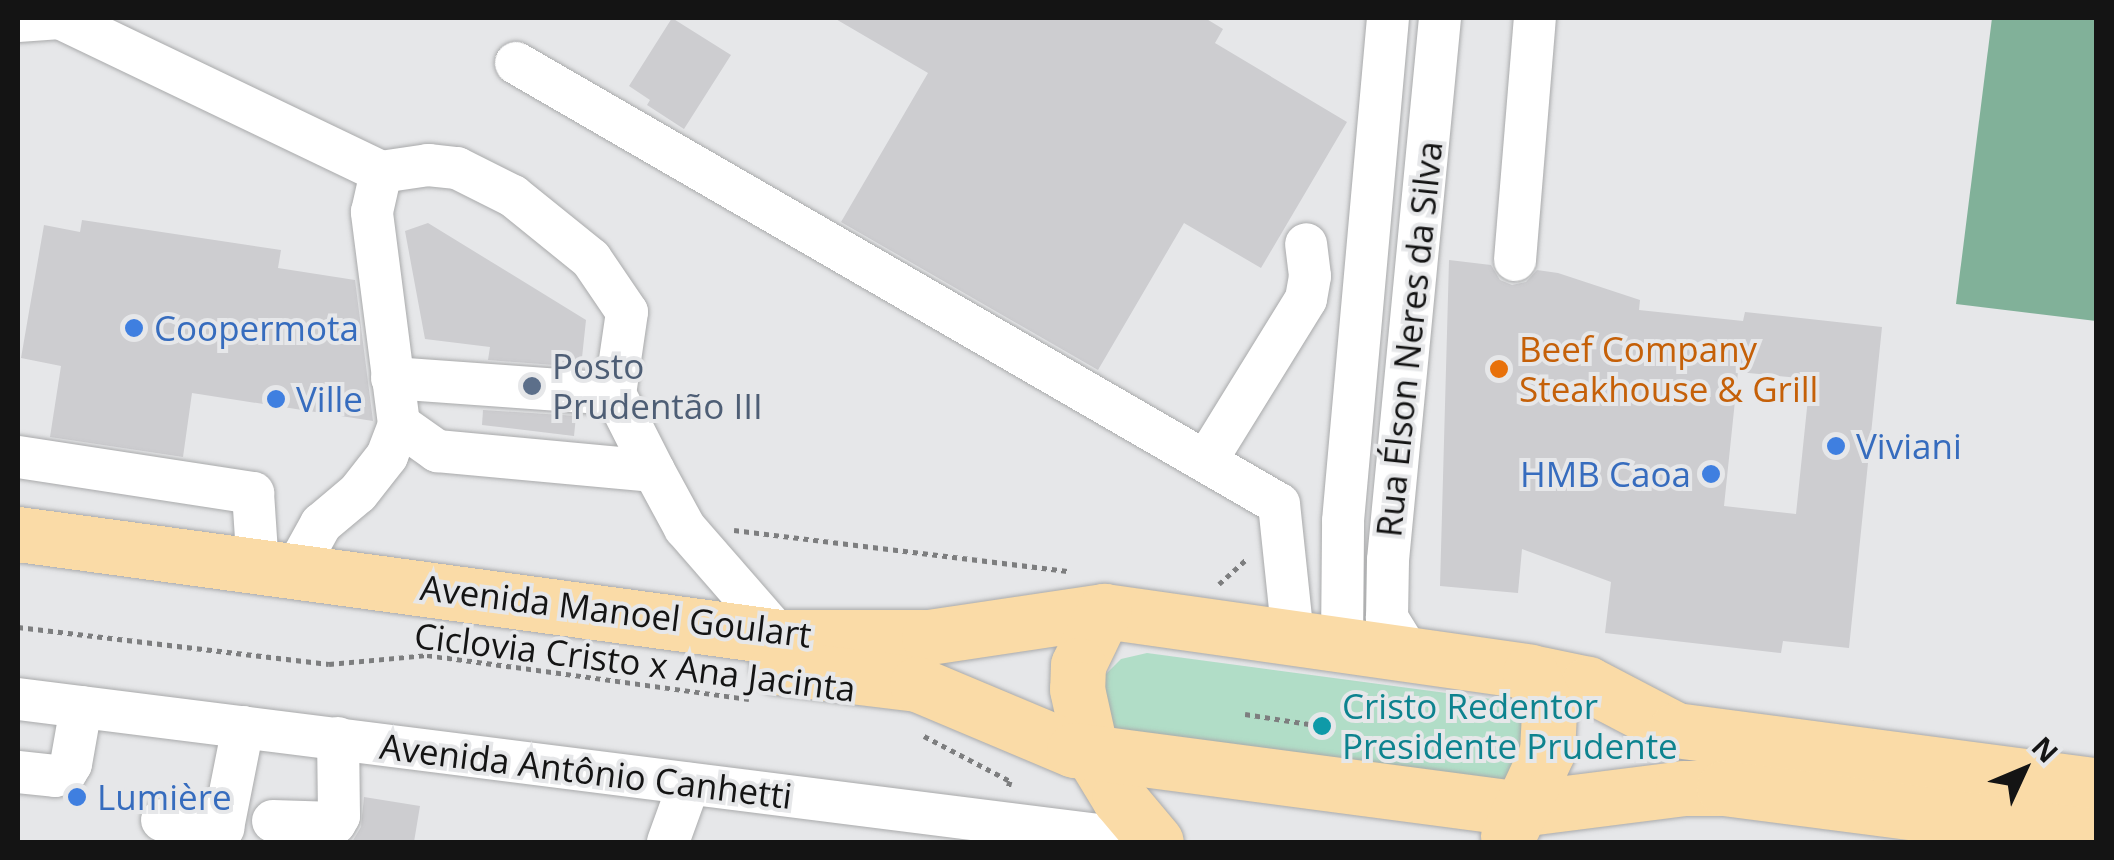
<!DOCTYPE html>
<html>
<head>
<meta charset="utf-8">
<style>
  body { margin:0 }
  #map { position:relative; width:2114px; height:860px; overflow:hidden; background:#e6e7e9; font-family:"Open Sans",sans-serif }
  div>[style] { position:absolute }
  .green>* { inset:0; background:#b1ddc7 }
  .forest>* { inset:0; background:#81b199 }
  .building>* { inset:0; background:#cdcdd0 }
  .path>* { height:5px; margin-top:-2.5px; transform-origin:0; background:repeating-linear-gradient(90deg,#7d7e7f 0 5px,transparent 0 10px) }
  .roads { filter:drop-shadow(0 0 2px #a9aaab) drop-shadow(0 0 2px #a9aaab) }
  .minor>* { height:42px; margin:-21px; padding:0 21px; transform-origin:21px; border-radius:21px; background:#fff }
  .major>* { height:55px; margin:-27.5px; padding:0 27.5px; transform-origin:27.5px; border-radius:27.5px; background:#fadba7 }
  .dots>* { width:28px; height:28px; translate:-50% -50%; box-sizing:border-box; border:5px solid #e6e7e9; border-radius:50% }
  span { translate:-50% -50%; white-space:nowrap; text-align:center; line-height:1.15; -webkit-text-stroke:8px #e6e7e9; paint-order:stroke }
  .shop-label { font-size:35px; color:#366cbe }
  .left { translate:0 -50%; text-align:left }
  .right { translate:-100% -50%; text-align:right }
  .street-label { font-size:35px; color:#141414 }
  .food-label { font-size:35px; color:#c56008 }
  .service-label { font-size:35px; color:#4e5e75 }
  .culture-label { font-size:35px; color:#0d838f }
  .frame { position:absolute; inset:0; border:20px solid #141414; pointer-events:none }
  .north { position:absolute; left:1974px; top:720px; width:100px; height:100px; -webkit-text-stroke:8px #e6e7e9; paint-order:stroke; rotate:46deg; font-size:28px; font-weight:700; line-height:40px; text-align:center; color:#141414 }
  .north::after { content:''; display:block; margin:auto; width:35px; height:45px; background:#141414; clip-path:polygon(50% 0,100% 100%,50% 72%,0 100%) }
</style>
</head>
<body>
<div id="map">
  <div class="green">
    <div style="clip-path:polygon(1147px 653px,1499px 700px,1515px 713px,1528px 736px,1506px 783px,1117px 731px,1106px 721px,1102px 678px,1121px 659px)"></div>
  </div>
  <div class="forest">
    <div style="clip-path:polygon(1992px 18px,2096px 18px,2096px 321px,1956px 304px)"></div>
  </div>
  <div class="building">
    <div style="clip-path:polygon(672px 18px,731px 55px,684px 129px,647px 105px,650px 100px,629px 86px)"></div>
    <div style="clip-path:polygon(834px 18px,1205px 18px,1223px 29px,1215px 43px,1347px 122px,1261px 268px,1184px 223px,1098px 370px,841px 222px,928px 73px)"></div>
    <div style="clip-path:polygon(82px 220px,281px 250px,278px 268px,355px 280px,373px 421px,192px 393px,183px 457px,50px 437px,61px 366px,21px 358px,44px 225px,80px 232px)"></div>
    <div style="clip-path:polygon(428px 223px,586px 320px,581px 367px,488px 360px,490px 347px,425px 339px,405px 231px)"></div>
    <div style="clip-path:polygon(evenodd,1449px 260px,1491px 265px,1500px 280px,1512px 285px,1526px 282px,1537px 270px,1558px 273px,1640px 300px,1639px 310px,1743px 321px,1745px 312px,1882px 327px,1849px 648px,1783px 641px,1781px 653px,1605px 633px,1611px 582px,1522px 549px,1518px 593px,1440px 586px,1449px 260px,1738px 372px,1810px 379px,1796px 514px,1724px 506px,1738px 372px)"></div>
    <div style="clip-path:polygon(483px 410px,576px 416px,574px 436px,482px 425px)"></div>
    <div style="clip-path:polygon(364px 797px,420px 806px,414px 842px,352px 842px,361px 827px)"></div>
  </div>
  <div class="path">
    <div style="left:734px;top:530px;width:338px;rotate:7deg"></div>
    <div style="left:1219px;top:584px;width:39px;rotate:-42deg"></div>
    <div style="left:18px;top:627px;width:313px;rotate:6.8deg"></div>
    <div style="left:329px;top:664px;width:98px;rotate:-5.2deg"></div>
    <div style="left:427px;top:655px;width:325px;rotate:7.8deg"></div>
    <div style="left:1245px;top:714px;width:78px;rotate:8.9deg"></div>
    <div style="left:924px;top:736px;width:97px;rotate:27.6deg"></div>
    <div style="left:1010px;top:781px;width:7px;rotate:106deg"></div>
  </div>
  <div class="roads">
    <div class="minor">
      <div style="left:60px;top:18px;width:356px;rotate:25.6deg"></div>
      <div style="left:18px;top:21px;width:42px;rotate:-4.1deg"></div>
      <div style="left:516px;top:63px;width:881px;rotate:30.03deg"></div>
      <div style="left:1279px;top:504px;width:135px;rotate:84deg"></div>
      <div style="left:381px;top:172px;width:48px;rotate:-8.5deg"></div>
      <div style="left:428px;top:165px;width:29px;rotate:6deg"></div>
      <div style="left:457px;top:168px;width:63px;rotate:26.6deg"></div>
      <div style="left:513px;top:196px;width:100px;rotate:38.9deg"></div>
      <div style="left:591px;top:259px;width:64px;rotate:55.8deg"></div>
      <div style="left:627px;top:312px;width:83px;rotate:98.3deg"></div>
      <div style="left:615px;top:394px;width:86px;rotate:63.1deg"></div>
      <div style="left:654px;top:471px;width:65px;rotate:61.5deg"></div>
      <div style="left:685px;top:528px;width:145px;rotate:48.9deg"></div>
      <div style="left:1515px;top:260px;width:243px;rotate:-85.3deg"></div>
      <div style="left:392px;top:378px;width:224px;rotate:4.1deg"></div>
      <div style="left:399px;top:424px;width:47px;rotate:35.4deg"></div>
      <div style="left:437px;top:451px;width:218px;rotate:5.3deg"></div>
      <div style="left:18px;top:457px;width:238px;rotate:8.7deg"></div>
      <div style="left:253px;top:493px;width:75px;rotate:86.2deg"></div>
      <div style="left:1206px;top:461px;width:190px;rotate:-58.3deg"></div>
      <div style="left:1306px;top:299px;width:23px;rotate:-80deg"></div>
      <div style="left:1310px;top:276px;width:32px;rotate:-97deg"></div>
      <div style="left:295px;top:571px;width:54px;rotate:-61deg"></div>
      <div style="left:321px;top:524px;width:48px;rotate:-40deg"></div>
      <div style="left:358px;top:493px;width:47px;rotate:-51.9deg"></div>
      <div style="left:387px;top:456px;width:34px;rotate:-69deg"></div>
      <div style="left:399px;top:424px;width:214px;rotate:-97.3deg"></div>
      <div style="left:372px;top:212px;width:41px;rotate:-77.3deg"></div>
      <div style="left:1342px;top:645px;width:124px;rotate:-89.5deg"></div>
      <div style="left:1343px;top:521px;width:505px;rotate:-84.89deg"></div>
      <div style="left:1410px;top:655px;width:44px;rotate:-121.9deg"></div>
      <div style="left:1387px;top:618px;width:58px;rotate:-89deg"></div>
      <div style="left:1388px;top:560px;width:544px;rotate:-84.52deg"></div>
      <div style="left:18px;top:699px;width:1146px;rotate:7.17deg"></div>
      <div style="left:18px;top:772px;width:37px;rotate:6deg"></div>
      <div style="left:55px;top:776px;width:12px;rotate:-20deg"></div>
      <div style="left:66px;top:772px;width:9px;rotate:-58deg"></div>
      <div style="left:71px;top:764px;width:58px;rotate:-80deg"></div>
      <div style="left:162px;top:820px;width:62px;rotate:7.5deg"></div>
      <div style="left:223px;top:828px;width:103px;rotate:-78.8deg"></div>
      <div style="left:273px;top:821px;width:62px;rotate:1.8deg"></div>
      <div style="left:335px;top:823px;width:8px;rotate:-60deg"></div>
      <div style="left:339px;top:816px;width:78px;rotate:-90.7deg"></div>
      <div style="left:668px;top:842px;width:62px;rotate:-70.1deg"></div>
    </div>
    <div class="major">
      <div style="left:18px;top:534px;width:769px;rotate:7.7deg"></div>
      <div style="left:780px;top:637px;width:149px"></div>
      <div style="left:929px;top:637px;width:177px;rotate:-8.5deg"></div>
      <div style="left:1104px;top:611px;width:430px;rotate:8.1deg"></div>
      <div style="left:1530px;top:672px;width:59px;rotate:11.7deg"></div>
      <div style="left:1588px;top:684px;width:99px;rotate:27.6deg"></div>
      <div style="left:1676px;top:730px;width:424px;rotate:7.5deg"></div>
      <div style="left:1104px;top:611px;width:60px;rotate:115.7deg"></div>
      <div style="left:1078px;top:665px;width:24px;rotate:92deg"></div>
      <div style="left:1077px;top:689px;width:65px;rotate:77.5deg"></div>
      <div style="left:1091px;top:752px;width:54px;rotate:58.7deg"></div>
      <div style="left:1119px;top:798px;width:57px;rotate:49.9deg"></div>
      <div style="left:777px;top:667px;width:141px;rotate:6.9deg"></div>
      <div style="left:917px;top:684px;width:170px;rotate:22.8deg"></div>
      <div style="left:1074px;top:750px;width:450px;rotate:7.5deg"></div>
      <div style="left:1520px;top:809px;width:164px;rotate:-7.3deg"></div>
      <div style="left:1683px;top:788px;width:41px"></div>
      <div style="left:1724px;top:788px;width:375px;rotate:7.4deg"></div>
      <div style="left:1508px;top:836px;width:93px;rotate:-65.1deg"></div>
      <div style="left:1547px;top:752px;width:40px;rotate:-87.1deg"></div>
      <div style="left:1549px;top:712px;width:44px;rotate:-115.4deg"></div>
    </div>
  </div>
  <div class="dots">
    <div style="left:134px;top:328px;background:#3f7fe0"></div>
    <div style="left:1499px;top:369px;background:#e8710a"></div>
    <div style="left:532px;top:386px;background:#5c6f8a"></div>
    <div style="left:276px;top:399px;background:#3f7fe0"></div>
    <div style="left:1836px;top:446px;background:#3f7fe0"></div>
    <div style="left:1711px;top:474px;background:#3f7fe0"></div>
    <div style="left:1322px;top:726px;background:#0f9aa8"></div>
    <div style="left:77px;top:797px;background:#3f7fe0"></div>
  </div>
  <div class="shop-label">
    <span class="left" style="left:154px;top:328px">Coopermota</span>
    <span class="left" style="left:296px;top:399px">Ville</span>
    <span class="left" style="left:1856px;top:446px">Viviani</span>
    <span class="right" style="left:1691px;top:474px">HMB Caoa</span>
    <span class="left" style="left:97px;top:797px">Lumière</span>
  </div>
  <div class="street-label">
    <span style="left:1409px;top:339px;rotate:-84deg">Rua Élson Neres da Silva</span>
    <span style="left:616px;top:611px;rotate:7deg">Avenida Manoel Goulart</span>
    <span style="left:635px;top:662px;rotate:7deg">Ciclovia Cristo x Ana Jacinta</span>
    <span style="left:586px;top:771px;rotate:7deg">Avenida Antônio Canhetti</span>
  </div>
  <div class="food-label">
    <span class="left" style="left:1519px;top:369px">Beef Company<br>Steakhouse &amp; Grill</span>
  </div>
  <div class="service-label">
    <span class="left" style="left:552px;top:386px">Posto<br>Prudentão III</span>
  </div>
  <div class="culture-label">
    <span class="left" style="left:1342px;top:726px">Cristo Redentor<br>Presidente Prudente</span>
  </div>
  <div class="frame"></div>
  <div class="north">N</div>
</div>
</body>
</html>
